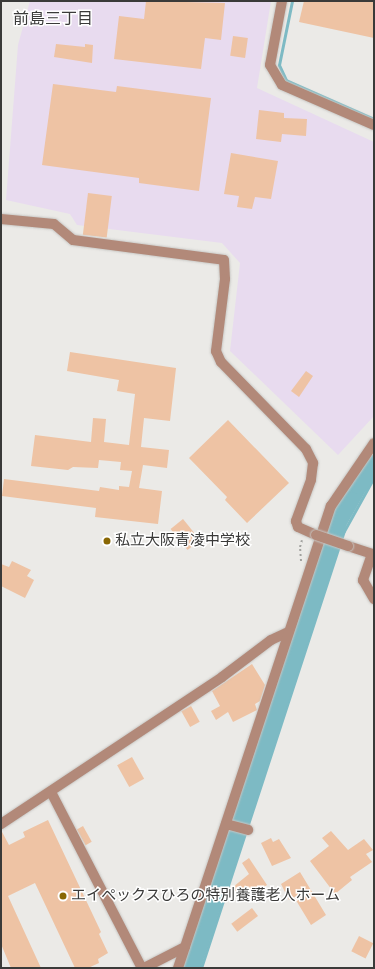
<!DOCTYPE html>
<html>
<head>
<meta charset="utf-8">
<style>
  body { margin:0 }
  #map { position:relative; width:375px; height:969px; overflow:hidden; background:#ebeae7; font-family:Figtree,"Noto Sans JP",sans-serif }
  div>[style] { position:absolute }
  .industrial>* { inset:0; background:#e8dbef }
  .stream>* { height:3px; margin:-1.5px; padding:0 1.5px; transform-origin:1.5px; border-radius:1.5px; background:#7dbac4 }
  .river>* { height:19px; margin:-9.5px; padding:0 9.5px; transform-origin:9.5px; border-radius:9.5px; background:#7dbac4 }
  .building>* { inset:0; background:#eec3a4; transform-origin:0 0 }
  .path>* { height:2px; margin-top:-1px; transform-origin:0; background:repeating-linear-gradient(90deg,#a2a29f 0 2px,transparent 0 5px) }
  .roads { filter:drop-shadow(0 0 1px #c8c7c4) drop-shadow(0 0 1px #c8c7c4) }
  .minor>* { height:10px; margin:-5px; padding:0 5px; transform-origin:5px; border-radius:5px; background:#b28979 }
  .bridges { filter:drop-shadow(0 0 1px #c8c7c4) drop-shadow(0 0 1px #c8c7c4) }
  .minor-bridge>* { height:10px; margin:-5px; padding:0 5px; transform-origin:5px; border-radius:5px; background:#b28979 }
  .dots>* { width:11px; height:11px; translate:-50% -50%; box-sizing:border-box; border:2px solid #fff; border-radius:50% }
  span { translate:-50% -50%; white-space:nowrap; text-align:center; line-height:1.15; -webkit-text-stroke:3px #fff; paint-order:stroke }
  .poi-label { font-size:15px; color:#3a3a39 }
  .left { translate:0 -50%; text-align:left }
  .neighbourhood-label { font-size:16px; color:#3a3a39 }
  .frame { position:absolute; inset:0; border:2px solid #3a3a39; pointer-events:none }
</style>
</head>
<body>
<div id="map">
  <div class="industrial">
    <div style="clip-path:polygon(30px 1px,271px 1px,257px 88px,374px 142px,374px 416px,338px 455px,230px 351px,240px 263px,222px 243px,77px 225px,70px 214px,6px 200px,18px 45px)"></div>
  </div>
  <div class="stream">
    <div style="left:292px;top:1px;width:65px;rotate:101.5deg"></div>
    <div style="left:279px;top:65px;width:17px;rotate:65deg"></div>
    <div style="left:286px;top:80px;width:96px;rotate:23.9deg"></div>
    <div style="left:201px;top:968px;width:460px;rotate:-71.9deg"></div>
    <div style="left:344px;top:531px;width:62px;rotate:-60.9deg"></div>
  </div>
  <div class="river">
    <div style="left:190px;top:968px;width:468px;rotate:-71.8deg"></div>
    <div style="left:336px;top:523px;width:45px;rotate:-60.6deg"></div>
    <div style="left:358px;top:484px;width:26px;rotate:-51deg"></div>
  </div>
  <div class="building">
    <div style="clip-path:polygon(146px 1px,225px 3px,221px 40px,205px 38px,201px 69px,114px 59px,119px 16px,144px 19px)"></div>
    <div style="clip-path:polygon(304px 1px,374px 1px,374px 38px,299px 22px)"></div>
    <div style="left:233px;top:36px;width:15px;height:20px;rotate:8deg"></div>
    <div style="clip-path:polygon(56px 44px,85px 47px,85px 44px,93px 45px,92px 63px,54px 57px)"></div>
    <div style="clip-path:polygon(53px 84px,116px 92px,117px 86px,211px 98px,199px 191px,139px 183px,139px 178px,42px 165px)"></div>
    <div style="clip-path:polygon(259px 110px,284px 113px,284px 118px,307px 119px,306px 136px,282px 134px,281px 142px,256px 139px)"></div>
    <div style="clip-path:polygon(231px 153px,278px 161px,271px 199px,255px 197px,252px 209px,237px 207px,239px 196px,224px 194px)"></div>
    <div style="left:88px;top:193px;width:24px;height:42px;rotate:7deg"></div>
    <div style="clip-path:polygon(70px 352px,176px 368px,170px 421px,144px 418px,141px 447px,169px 450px,167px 468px,143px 465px,139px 488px,162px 491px,158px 524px,95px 517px,96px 508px,2px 496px,4px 479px,99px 491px,100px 487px,119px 490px,119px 486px,129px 487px,132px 471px,120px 470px,121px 462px,99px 460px,98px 468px,73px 467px,68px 470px,31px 466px,35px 435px,91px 442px,93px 418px,106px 419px,104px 442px,129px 445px,135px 394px,117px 391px,119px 380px,67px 371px)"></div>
    <div style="clip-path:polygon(306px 371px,313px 376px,299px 397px,291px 391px)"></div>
    <div style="clip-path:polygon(228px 420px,289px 483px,247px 523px,225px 500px,227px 497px,189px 458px)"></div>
    <div style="left:183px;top:519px;width:27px;height:16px;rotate:51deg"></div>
    <div style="clip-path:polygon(12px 561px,31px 570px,27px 576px,34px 580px,25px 598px,1px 586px,1px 564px,9px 567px)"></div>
    <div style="clip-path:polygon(252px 664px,265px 685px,260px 701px,255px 704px,257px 710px,233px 722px,228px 712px,216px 720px,211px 711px,220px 706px,212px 691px)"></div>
    <div style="left:191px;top:706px;width:18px;height:11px;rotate:61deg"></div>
    <div style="left:132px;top:757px;width:25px;height:17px;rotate:61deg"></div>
    <div style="clip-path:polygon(48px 820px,101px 932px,99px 934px,108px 953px,98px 959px,99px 963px,88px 968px,75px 968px,35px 883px,8px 896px,41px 968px,11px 968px,1px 944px,1px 830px,9px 845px,25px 837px,23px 832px)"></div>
    <div style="left:83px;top:826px;width:18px;height:7px;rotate:61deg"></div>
    <div style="clip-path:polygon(331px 831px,348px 850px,364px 839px,373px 850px,366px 854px,372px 862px,350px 877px,352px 880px,335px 894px,310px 861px,329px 846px,322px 838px)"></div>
    <div style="clip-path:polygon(271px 838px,273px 842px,279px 839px,291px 858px,272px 866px,261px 843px)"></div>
    <div style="clip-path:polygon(249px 858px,267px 885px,261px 889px,259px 887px,241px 901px,233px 887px,249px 874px,242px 863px)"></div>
    <div style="clip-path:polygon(300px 872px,326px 915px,311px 925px,294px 897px,289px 900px,281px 884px)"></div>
    <div style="left:252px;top:908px;width:10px;height:26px;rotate:53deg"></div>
    <div style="left:359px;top:936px;width:16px;height:17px;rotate:27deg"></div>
  </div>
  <div class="path">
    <div style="left:301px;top:561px;width:14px;rotate:-94deg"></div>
    <div style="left:300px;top:547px;width:7px;rotate:-74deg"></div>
  </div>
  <div class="roads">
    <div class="minor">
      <div style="left:282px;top:1px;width:65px;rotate:100.6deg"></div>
      <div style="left:270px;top:65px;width:23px;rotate:59deg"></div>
      <div style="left:282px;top:85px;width:100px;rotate:23.5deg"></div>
      <div style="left:1px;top:219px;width:53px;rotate:5.4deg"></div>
      <div style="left:54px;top:224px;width:25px;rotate:40deg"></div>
      <div style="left:73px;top:240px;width:152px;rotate:7.5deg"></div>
      <div style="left:224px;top:260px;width:19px;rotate:87deg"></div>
      <div style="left:225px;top:279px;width:73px;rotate:97.1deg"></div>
      <div style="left:216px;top:351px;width:12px;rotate:66deg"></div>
      <div style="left:221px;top:362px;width:122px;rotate:45.7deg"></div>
      <div style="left:306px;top:449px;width:16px;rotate:63deg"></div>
      <div style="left:313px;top:463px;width:17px;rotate:97deg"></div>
      <div style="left:311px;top:480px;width:44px;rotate:110.1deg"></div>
      <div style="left:296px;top:521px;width:6px;rotate:72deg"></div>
      <div style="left:298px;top:527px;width:20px;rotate:24deg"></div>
      <div style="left:348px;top:546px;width:25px;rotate:18deg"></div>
      <div style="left:372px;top:554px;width:28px;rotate:109deg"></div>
      <div style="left:363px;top:580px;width:22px;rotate:60deg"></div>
      <div style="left:51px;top:792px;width:198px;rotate:62.7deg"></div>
      <div style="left:1px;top:824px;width:265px;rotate:-33.6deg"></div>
      <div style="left:222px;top:677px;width:61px;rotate:-37.1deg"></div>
      <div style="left:271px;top:640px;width:19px;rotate:-25deg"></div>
      <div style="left:226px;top:824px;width:23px;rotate:15deg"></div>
      <div style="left:144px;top:968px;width:46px;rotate:-27.1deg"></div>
      <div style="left:178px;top:968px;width:487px;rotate:-71.7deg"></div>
      <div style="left:331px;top:506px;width:76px;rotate:-55.7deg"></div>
    </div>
  </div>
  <div class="bridges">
    <div class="minor-bridge">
      <div style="left:316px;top:535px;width:34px;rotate:19deg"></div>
    </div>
  </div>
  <div class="dots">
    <div style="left:107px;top:541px;background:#896704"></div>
    <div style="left:63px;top:896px;background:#896704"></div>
  </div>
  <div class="poi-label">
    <span class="left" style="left:115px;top:541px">私立大阪青凌中学校</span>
    <span class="left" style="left:71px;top:896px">エイぺックスひろの特別養護老人ホーム</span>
  </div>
  <div class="neighbourhood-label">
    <span style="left:53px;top:19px">前島三丁目</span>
  </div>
  <div class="frame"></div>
</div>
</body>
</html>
